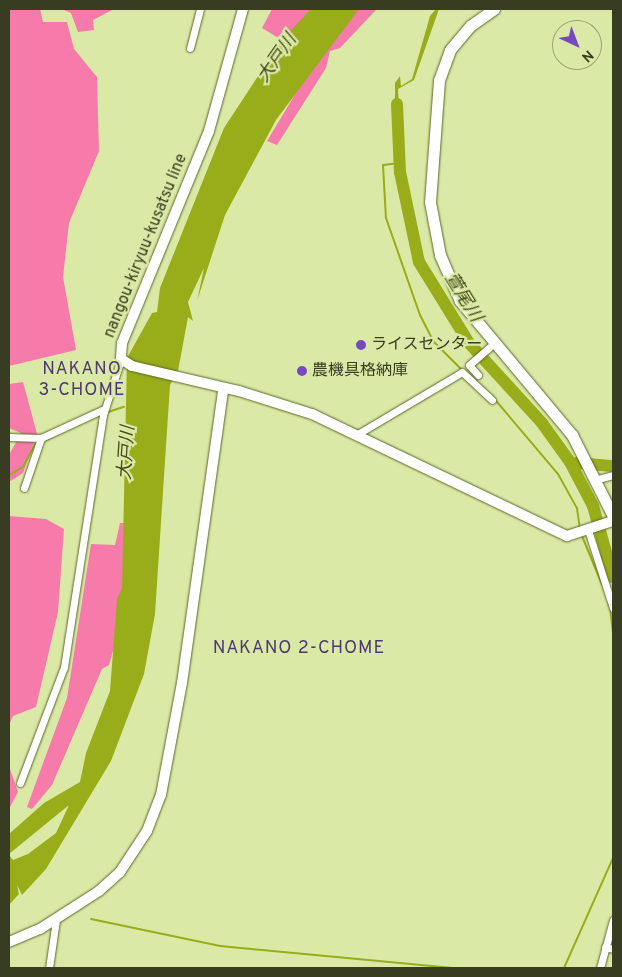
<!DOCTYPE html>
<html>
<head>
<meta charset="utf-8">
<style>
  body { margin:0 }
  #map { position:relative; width:622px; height:977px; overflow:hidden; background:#dbe9a6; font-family:Overpass,"Noto Sans JP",sans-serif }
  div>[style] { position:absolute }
  .forest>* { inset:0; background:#f67baa }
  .water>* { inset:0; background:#99ac19 }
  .stream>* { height:2px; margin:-1px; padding:0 1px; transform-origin:1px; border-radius:1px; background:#99ac19 }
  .river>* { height:12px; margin:-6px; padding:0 6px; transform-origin:6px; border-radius:6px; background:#99ac19 }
  .roads { filter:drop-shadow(0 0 1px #5c6627) drop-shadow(0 0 1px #5c6627) }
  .street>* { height:7px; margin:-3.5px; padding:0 3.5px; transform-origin:3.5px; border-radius:3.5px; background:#fff }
  .secondary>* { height:10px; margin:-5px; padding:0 5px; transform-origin:5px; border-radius:5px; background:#fff }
  .primary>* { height:11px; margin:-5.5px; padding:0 5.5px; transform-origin:5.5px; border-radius:5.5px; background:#fff }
  .dots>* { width:14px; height:14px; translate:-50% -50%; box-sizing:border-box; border:2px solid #dbe9a6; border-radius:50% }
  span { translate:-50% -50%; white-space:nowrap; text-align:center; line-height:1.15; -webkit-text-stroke:4.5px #dbe9a6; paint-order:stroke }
  .street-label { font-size:16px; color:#383d22 }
  .poi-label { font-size:16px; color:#383d22 }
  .left { translate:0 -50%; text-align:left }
  .water-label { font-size:18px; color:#444c18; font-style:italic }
  .neighbourhood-label { font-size:18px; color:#4d3874; letter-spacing:1px }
  .frame { position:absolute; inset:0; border:10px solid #383d22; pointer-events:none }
  .north { position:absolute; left:552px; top:20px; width:50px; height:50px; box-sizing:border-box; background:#dbe9a6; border:1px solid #9aa471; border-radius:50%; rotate:137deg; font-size:14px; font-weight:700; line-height:20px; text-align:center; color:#383d22 }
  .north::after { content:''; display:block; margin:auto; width:18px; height:22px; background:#7749c1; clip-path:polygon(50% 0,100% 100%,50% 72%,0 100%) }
</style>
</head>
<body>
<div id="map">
  <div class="forest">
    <div style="clip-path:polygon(9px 9px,40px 9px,43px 22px,67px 22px,74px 49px,97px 77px,99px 151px,69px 223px,63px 277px,76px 350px,9px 366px)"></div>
    <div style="clip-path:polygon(61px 9px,114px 9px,93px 20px,94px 30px,78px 32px,71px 13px)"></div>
    <div style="clip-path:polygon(272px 9px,315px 9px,285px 42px,262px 28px)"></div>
    <div style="clip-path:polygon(356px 9px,377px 9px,340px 48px,330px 51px,326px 68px,277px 145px,267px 141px,314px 63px)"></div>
    <div style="clip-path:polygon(23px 382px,37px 434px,23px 473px,9px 482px,9px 455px,21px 433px,9px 428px,9px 384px)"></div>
    <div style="clip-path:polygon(9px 516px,46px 519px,64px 529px,58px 612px,36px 707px,13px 716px,9px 725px)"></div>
    <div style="clip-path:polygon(120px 523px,128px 523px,118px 633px,109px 665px,102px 669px,52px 785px,32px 809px,27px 807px,67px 698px,91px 544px,115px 545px)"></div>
    <div style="clip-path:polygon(10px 769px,18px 792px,9px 809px,9px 770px)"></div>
  </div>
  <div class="water">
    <div style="clip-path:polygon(311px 9px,359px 9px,276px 120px,225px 215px,197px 301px,204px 268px,188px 302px,193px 321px,188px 317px,178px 371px,170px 385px,155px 614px,144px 674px,111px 761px,46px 869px,22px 895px,17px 885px,19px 894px,9px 905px,9px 855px,13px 860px,28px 854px,56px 833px,69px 805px,9px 854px,9px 834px,44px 803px,80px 782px,86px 753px,110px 691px,117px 599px,122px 588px,127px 358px,152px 313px,157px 312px,160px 288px,224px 128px,281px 41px)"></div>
    <div style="clip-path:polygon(436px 9px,439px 9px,414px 80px,398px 89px,400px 125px,395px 116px,395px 83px,400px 76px,401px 86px,412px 79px,430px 16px)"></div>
  </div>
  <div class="stream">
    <div style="left:399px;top:163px;width:16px;rotate:173deg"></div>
    <div style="left:383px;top:165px;width:53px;rotate:86.8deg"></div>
    <div style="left:386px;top:218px;width:103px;rotate:70.7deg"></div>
    <div style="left:420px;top:315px;width:30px;rotate:63deg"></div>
    <div style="left:434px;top:342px;width:40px;rotate:45deg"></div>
    <div style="left:492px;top:396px;width:102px;rotate:49.8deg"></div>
    <div style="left:558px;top:474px;width:39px;rotate:61deg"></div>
    <div style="left:577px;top:508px;width:21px;rotate:82deg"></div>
    <div style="left:105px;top:413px;width:20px;rotate:-18deg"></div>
    <div style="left:46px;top:440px;width:10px;rotate:-29deg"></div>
    <div style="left:9px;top:475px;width:16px;rotate:-30deg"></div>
    <div style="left:23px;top:467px;width:26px;rotate:-62deg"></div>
    <div style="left:582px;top:536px;width:52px;rotate:67.4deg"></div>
    <div style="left:610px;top:608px;width:24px;rotate:83deg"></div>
    <div style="left:91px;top:919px;width:132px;rotate:11.8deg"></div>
    <div style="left:220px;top:946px;width:234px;rotate:5.4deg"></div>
    <div style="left:564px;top:968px;width:120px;rotate:-66deg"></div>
  </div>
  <div class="river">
    <div style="left:397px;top:104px;width:68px;rotate:87.5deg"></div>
    <div style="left:400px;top:172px;width:92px;rotate:78.1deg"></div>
    <div style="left:419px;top:262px;width:95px;rotate:58.3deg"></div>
    <div style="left:469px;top:343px;width:108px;rotate:47.6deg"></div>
    <div style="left:542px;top:423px;width:48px;rotate:54.3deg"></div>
    <div style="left:570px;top:462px;width:50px;rotate:62.4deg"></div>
    <div style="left:593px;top:506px;width:74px;rotate:74.3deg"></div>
    <div style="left:577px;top:463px;width:36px;rotate:5deg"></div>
  </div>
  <div class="roads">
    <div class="street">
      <div style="left:190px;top:48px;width:40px;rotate:-75.6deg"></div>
      <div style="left:478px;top:375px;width:13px;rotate:-132deg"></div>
      <div style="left:469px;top:365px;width:32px;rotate:-41deg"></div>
      <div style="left:356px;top:435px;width:123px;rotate:-30.7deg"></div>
      <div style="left:462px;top:372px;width:41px;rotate:43deg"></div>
      <div style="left:9px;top:437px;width:32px;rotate:2deg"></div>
      <div style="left:598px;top:479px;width:16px;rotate:-15deg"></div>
      <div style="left:24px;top:488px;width:53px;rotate:-71.2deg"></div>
      <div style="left:41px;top:438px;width:69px;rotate:-24.7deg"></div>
      <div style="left:588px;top:530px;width:82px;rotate:72.2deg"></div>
      <div style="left:20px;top:783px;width:124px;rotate:-69.2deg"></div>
      <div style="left:64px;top:667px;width:255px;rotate:-81.2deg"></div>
      <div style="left:103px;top:415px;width:59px;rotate:-72.2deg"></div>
      <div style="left:605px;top:947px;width:8px;rotate:14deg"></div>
      <div style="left:49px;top:968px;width:49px;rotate:-81.7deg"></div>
      <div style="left:600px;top:968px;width:50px;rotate:-74.8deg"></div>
    </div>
    <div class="secondary">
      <div style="left:243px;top:9px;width:127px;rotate:105.6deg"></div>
      <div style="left:209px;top:131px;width:229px;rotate:112.3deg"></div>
      <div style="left:122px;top:343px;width:16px;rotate:94deg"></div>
      <div style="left:121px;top:359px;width:13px;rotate:32deg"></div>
      <div style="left:132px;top:366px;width:110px;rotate:13.2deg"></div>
      <div style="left:239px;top:391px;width:77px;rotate:17.5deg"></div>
      <div style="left:312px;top:414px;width:283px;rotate:25.6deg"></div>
      <div style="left:567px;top:536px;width:48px;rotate:-18.1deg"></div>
      <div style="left:9px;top:942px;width:34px;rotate:-23deg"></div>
      <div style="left:40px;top:929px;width:70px;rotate:-32.8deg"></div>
      <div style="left:99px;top:891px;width:28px;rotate:-42deg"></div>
      <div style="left:120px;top:872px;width:49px;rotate:-56.6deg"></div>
      <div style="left:147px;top:831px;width:39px;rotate:-69deg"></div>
      <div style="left:161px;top:795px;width:114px;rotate:-79.4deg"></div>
      <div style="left:182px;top:683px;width:296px;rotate:-82deg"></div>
    </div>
    <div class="primary">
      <div style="left:494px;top:9px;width:29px;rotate:145deg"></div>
      <div style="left:470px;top:26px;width:31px;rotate:130deg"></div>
      <div style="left:450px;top:50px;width:32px;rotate:110deg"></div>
      <div style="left:439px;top:80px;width:122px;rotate:94.2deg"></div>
      <div style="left:430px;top:202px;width:54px;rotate:79.3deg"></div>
      <div style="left:440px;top:255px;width:50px;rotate:66.5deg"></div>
      <div style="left:460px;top:301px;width:175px;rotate:50.1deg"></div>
      <div style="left:572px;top:435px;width:91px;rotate:63.2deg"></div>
    </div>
  </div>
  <div class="dots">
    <div style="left:361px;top:345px;background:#7749c1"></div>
    <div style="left:302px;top:371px;background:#7749c1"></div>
  </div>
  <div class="street-label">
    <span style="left:146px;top:246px;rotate:-68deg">nangou-kiryuu-kusatsu line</span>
  </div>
  <div class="poi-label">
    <span class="left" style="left:371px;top:345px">ライスセンター</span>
    <span class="left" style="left:312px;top:371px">農機具格納庫</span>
  </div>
  <div class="water-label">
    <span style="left:278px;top:59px;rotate:-55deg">大戸川</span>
    <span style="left:462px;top:298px;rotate:58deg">萱尾川</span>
    <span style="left:128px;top:453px;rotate:-86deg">大戸川</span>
  </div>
  <div class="neighbourhood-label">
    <span style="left:82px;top:381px">NAKANO<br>3-CHOME</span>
    <span style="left:299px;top:649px">NAKANO 2-CHOME</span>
  </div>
  <div class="frame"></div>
  <div class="north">N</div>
</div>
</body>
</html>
